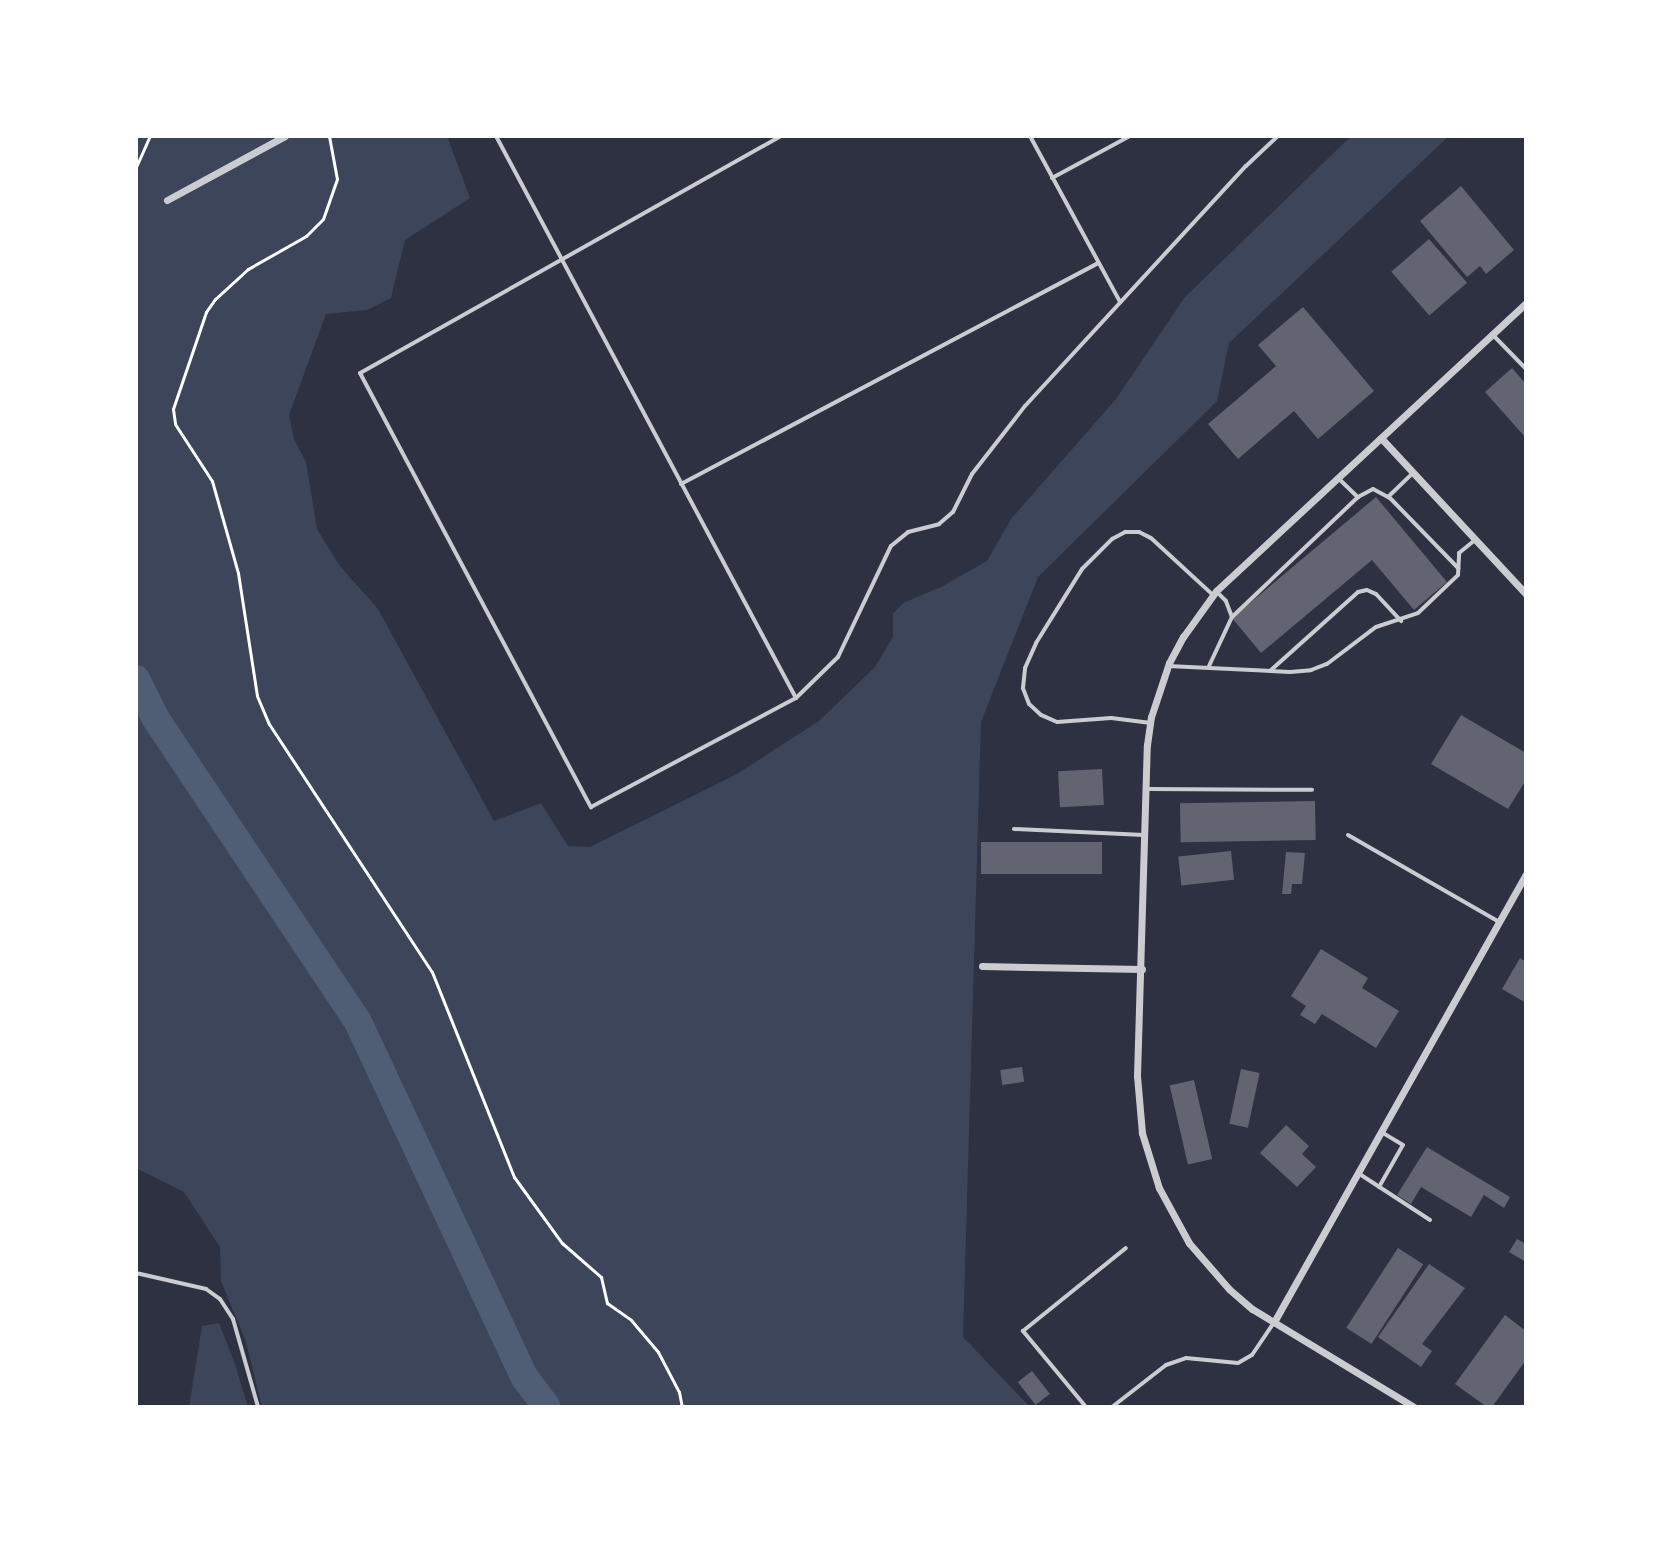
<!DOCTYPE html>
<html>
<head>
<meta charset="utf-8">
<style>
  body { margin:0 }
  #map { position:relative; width:1662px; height:1543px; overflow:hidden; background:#2d3142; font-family:Commissioner,sans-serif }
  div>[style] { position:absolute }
  .green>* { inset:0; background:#3c4559 }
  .river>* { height:28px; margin:-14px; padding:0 14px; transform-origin:14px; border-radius:14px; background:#4f5d75 }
  .building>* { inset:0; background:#626471; transform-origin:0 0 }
  .path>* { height:3px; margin:-1.5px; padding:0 1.5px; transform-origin:1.5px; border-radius:1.5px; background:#fff }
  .service>* { height:4px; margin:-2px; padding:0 2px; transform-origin:2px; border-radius:2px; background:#caccd0 }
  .minor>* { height:7px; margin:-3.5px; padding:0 3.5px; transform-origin:3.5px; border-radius:3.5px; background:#caccd0 }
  span { translate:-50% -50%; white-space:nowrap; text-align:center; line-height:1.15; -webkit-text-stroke:7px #fff; paint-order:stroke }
  .frame { position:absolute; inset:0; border:138px solid #fff; pointer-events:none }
</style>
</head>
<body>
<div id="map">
  <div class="green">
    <div style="clip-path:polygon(136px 136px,447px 136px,470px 198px,405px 240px,391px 298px,367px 310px,326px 314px,289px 415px,294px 439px,306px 462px,317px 529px,339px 565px,378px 609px,494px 821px,541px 803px,568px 846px,590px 847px,737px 774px,819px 721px,875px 667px,893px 637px,893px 614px,903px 603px,941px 587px,987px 561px,1011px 519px,1116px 399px,1185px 297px,1344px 143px,1353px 136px,1449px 136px,1229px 343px,1217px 401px,1038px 577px,981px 722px,963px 1337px,1030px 1407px,262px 1407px,246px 1342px,221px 1281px,220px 1247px,184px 1192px,136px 1168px)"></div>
    <div style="clip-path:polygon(219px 1323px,235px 1364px,248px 1407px,189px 1407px,202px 1326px)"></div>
  </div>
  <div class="river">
    <div style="left:136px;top:679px;width:45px;rotate:63.4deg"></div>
    <div style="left:156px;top:719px;width:364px;rotate:56.3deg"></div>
    <div style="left:358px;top:1022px;width:393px;rotate:64.9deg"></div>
    <div style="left:525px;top:1378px;width:36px;rotate:53deg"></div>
  </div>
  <div class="building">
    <div style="clip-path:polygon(1461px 186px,1514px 250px,1486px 274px,1480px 266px,1467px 277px,1420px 221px)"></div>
    <div style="left:1429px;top:239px;width:58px;height:50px;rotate:49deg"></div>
    <div style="clip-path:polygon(1303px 307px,1374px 391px,1318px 439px,1294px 411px,1238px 459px,1208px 424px,1276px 366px,1258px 345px)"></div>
    <div style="clip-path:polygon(1512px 368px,1526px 384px,1526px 438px,1485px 392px)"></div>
    <div style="clip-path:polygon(1376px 497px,1447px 582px,1414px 610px,1372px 560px,1261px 653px,1232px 618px)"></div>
    <div style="clip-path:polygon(1461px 715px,1526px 753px,1526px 780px,1508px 809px,1431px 764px)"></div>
    <div style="left:1102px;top:769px;width:36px;height:44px;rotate:87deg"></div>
    <div style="left:1315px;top:801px;width:39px;height:135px;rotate:89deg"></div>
    <div style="left:1102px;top:842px;width:32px;height:121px;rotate:90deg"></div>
    <div style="left:1231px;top:851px;width:29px;height:53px;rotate:84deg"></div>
    <div style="clip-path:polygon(1286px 852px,1305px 853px,1302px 884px,1292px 884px,1291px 894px,1282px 894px)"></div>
    <div style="clip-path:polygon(1321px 949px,1368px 978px,1362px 988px,1399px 1011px,1376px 1048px,1322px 1014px,1315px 1024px,1300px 1015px,1306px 1006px,1291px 996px)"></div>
    <div style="clip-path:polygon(1520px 958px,1526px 962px,1526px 1003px,1502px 989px)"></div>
    <div style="left:1022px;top:1067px;width:15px;height:22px;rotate:82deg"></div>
    <div style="left:1241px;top:1069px;width:19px;height:56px;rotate:12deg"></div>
    <div style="left:1194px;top:1080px;width:81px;height:25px;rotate:77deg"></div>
    <div style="clip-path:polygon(1286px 1125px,1309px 1146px,1302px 1154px,1316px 1167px,1297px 1187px,1260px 1153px)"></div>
    <div style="clip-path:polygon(1427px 1147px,1510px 1197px,1504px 1208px,1484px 1195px,1471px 1217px,1421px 1187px,1411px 1204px,1397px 1195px)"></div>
    <div style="clip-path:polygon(1517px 1239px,1526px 1244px,1526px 1262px,1509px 1252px)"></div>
    <div style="left:1398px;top:1248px;width:30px;height:95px;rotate:33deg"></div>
    <div style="clip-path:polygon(1429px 1264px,1465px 1288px,1422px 1344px,1432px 1351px,1421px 1367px,1378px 1337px)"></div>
    <div style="clip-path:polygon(1505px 1315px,1526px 1331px,1526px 1360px,1492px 1407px,1487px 1407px,1455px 1384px)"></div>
    <div style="left:1032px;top:1371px;width:29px;height:18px;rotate:52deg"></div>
  </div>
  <div class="path">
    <div style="left:329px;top:136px;width:44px;rotate:79.5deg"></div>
    <div style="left:337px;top:179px;width:42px;rotate:109.3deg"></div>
    <div style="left:323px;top:219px;width:24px;rotate:135deg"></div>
    <div style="left:306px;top:236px;width:67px;rotate:150.4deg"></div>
    <div style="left:248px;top:269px;width:45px;rotate:137.7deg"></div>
    <div style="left:215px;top:299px;width:16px;rotate:125deg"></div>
    <div style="left:206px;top:312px;width:102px;rotate:108.8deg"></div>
    <div style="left:173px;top:409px;width:15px;rotate:82deg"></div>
    <div style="left:175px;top:424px;width:68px;rotate:57deg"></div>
    <div style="left:212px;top:481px;width:96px;rotate:74.2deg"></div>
    <div style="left:238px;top:573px;width:124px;rotate:81.2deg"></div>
    <div style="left:257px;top:696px;width:30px;rotate:67deg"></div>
    <div style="left:269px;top:724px;width:297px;rotate:56.7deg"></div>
    <div style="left:432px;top:972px;width:221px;rotate:68.2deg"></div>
    <div style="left:514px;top:1177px;width:82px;rotate:54deg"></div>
    <div style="left:562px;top:1243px;width:52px;rotate:41.1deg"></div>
    <div style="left:601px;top:1277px;width:27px;rotate:77deg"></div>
    <div style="left:607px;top:1303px;width:29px;rotate:35deg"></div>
    <div style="left:631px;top:1320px;width:42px;rotate:49.8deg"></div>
    <div style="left:658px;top:1352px;width:45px;rotate:62.3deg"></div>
    <div style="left:679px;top:1392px;width:15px;rotate:79deg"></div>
    <div style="left:136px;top:167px;width:34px;rotate:-66deg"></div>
  </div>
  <div class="service">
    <div style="left:496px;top:136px;width:637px;rotate:61.91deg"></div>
    <div style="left:781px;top:136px;width:483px;rotate:150.6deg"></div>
    <div style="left:360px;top:373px;width:492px;rotate:62deg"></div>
    <div style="left:591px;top:807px;width:232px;rotate:-28deg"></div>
    <div style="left:796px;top:698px;width:59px;rotate:-44.3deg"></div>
    <div style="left:838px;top:657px;width:123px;rotate:-64.5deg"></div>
    <div style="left:891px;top:546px;width:22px;rotate:-39deg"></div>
    <div style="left:908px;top:532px;width:32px;rotate:-14deg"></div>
    <div style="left:939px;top:524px;width:18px;rotate:-41deg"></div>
    <div style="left:953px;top:512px;width:42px;rotate:-63.4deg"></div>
    <div style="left:972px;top:474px;width:86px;rotate:-52.1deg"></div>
    <div style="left:1025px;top:406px;width:326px;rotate:-47.4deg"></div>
    <div style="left:1246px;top:166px;width:44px;rotate:-43.2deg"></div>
    <div style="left:1030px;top:136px;width:189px;rotate:61.5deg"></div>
    <div style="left:1052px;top:178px;width:89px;rotate:-28.3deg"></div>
    <div style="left:1492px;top:334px;width:49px;rotate:45.8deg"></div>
    <div style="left:1338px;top:478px;width:28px;rotate:44deg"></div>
    <div style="left:681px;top:484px;width:472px;rotate:-27.9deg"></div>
    <div style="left:1389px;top:496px;width:33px;rotate:-44deg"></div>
    <div style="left:1232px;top:617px;width:174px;rotate:-43.6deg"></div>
    <div style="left:1358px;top:497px;width:17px;rotate:-28deg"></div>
    <div style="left:1373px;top:489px;width:19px;rotate:28deg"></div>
    <div style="left:1390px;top:498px;width:98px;rotate:45.8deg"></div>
    <div style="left:1168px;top:666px;width:122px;rotate:2.8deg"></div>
    <div style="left:1290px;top:672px;width:21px;rotate:-5deg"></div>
    <div style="left:1311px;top:670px;width:17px;rotate:-21deg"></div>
    <div style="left:1327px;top:664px;width:61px;rotate:-37.1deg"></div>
    <div style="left:1376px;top:627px;width:44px;rotate:-18.4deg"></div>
    <div style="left:1418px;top:613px;width:55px;rotate:-43.5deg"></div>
    <div style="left:1458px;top:575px;width:22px;rotate:-87deg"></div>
    <div style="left:1459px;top:553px;width:21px;rotate:-39deg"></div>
    <div style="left:1209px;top:666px;width:54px;rotate:-64.9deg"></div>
    <div style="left:1232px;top:617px;width:17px;rotate:-111deg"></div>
    <div style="left:1226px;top:601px;width:14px;rotate:-135deg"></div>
    <div style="left:1270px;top:671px;width:118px;rotate:-41.9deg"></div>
    <div style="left:1358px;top:592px;width:9px;rotate:-13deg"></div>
    <div style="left:1367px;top:590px;width:10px;rotate:24deg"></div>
    <div style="left:1376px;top:594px;width:37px;rotate:47deg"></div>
    <div style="left:1151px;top:723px;width:40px;rotate:-172.9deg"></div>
    <div style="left:1111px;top:718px;width:54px;rotate:175.8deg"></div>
    <div style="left:1057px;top:722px;width:17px;rotate:-156deg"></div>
    <div style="left:1041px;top:715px;width:16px;rotate:-137deg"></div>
    <div style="left:1029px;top:704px;width:17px;rotate:-111deg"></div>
    <div style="left:1023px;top:688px;width:20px;rotate:-84deg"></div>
    <div style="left:1025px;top:668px;width:27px;rotate:-66deg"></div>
    <div style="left:1036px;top:643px;width:87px;rotate:-58.1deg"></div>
    <div style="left:1082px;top:569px;width:42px;rotate:-45deg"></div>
    <div style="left:1112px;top:539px;width:15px;rotate:-28deg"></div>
    <div style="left:1125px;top:532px;width:14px"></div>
    <div style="left:1139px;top:532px;width:13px;rotate:27deg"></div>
    <div style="left:1151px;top:538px;width:84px;rotate:42.6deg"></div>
    <div style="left:1147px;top:789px;width:165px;rotate:0.3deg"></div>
    <div style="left:1014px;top:829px;width:130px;rotate:2.6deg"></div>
    <div style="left:1348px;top:835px;width:174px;rotate:29.9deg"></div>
    <div style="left:1358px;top:1173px;width:86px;rotate:33.1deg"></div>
    <div style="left:1379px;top:1187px;width:48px;rotate:-60.3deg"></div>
    <div style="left:1403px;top:1145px;width:26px;rotate:-149deg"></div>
    <div style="left:136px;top:1273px;width:72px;rotate:12.9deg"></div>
    <div style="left:206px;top:1289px;width:17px;rotate:36deg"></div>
    <div style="left:220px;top:1299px;width:24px;rotate:57deg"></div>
    <div style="left:233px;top:1319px;width:91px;rotate:74.1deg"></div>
    <div style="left:1086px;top:1407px;width:99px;rotate:-129.7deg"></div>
    <div style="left:1023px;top:1331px;width:132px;rotate:-38.9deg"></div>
    <div style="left:1112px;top:1407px;width:68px;rotate:-37.9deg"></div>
    <div style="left:1166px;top:1365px;width:21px;rotate:-19deg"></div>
    <div style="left:1186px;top:1358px;width:52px;rotate:5.5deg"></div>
    <div style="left:1238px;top:1363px;width:16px;rotate:-30deg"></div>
    <div style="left:1252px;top:1355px;width:40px;rotate:-56deg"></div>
  </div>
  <div class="minor">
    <div style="left:167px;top:200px;width:134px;rotate:-28.5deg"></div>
    <div style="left:1381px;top:438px;width:213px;rotate:47.1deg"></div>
    <div style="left:982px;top:966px;width:160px;rotate:1.1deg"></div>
    <div style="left:1274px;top:1322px;width:514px;rotate:-60.64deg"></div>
    <div style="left:1414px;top:1407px;width:189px;rotate:-148.8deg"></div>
    <div style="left:1252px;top:1309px;width:30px;rotate:-139deg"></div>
    <div style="left:1229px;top:1289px;width:61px;rotate:-131deg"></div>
    <div style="left:1189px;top:1243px;width:63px;rotate:-118.6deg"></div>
    <div style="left:1159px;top:1188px;width:58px;rotate:-107.2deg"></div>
    <div style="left:1142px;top:1133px;width:57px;rotate:-95deg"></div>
    <div style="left:1137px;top:1076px;width:331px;rotate:-88.3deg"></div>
    <div style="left:1147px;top:745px;width:28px;rotate:-82deg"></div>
    <div style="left:1151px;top:717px;width:57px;rotate:-71.6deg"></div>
    <div style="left:1169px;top:663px;width:30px;rotate:-62deg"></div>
    <div style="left:1183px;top:637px;width:57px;rotate:-54.3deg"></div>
    <div style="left:1216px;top:591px;width:423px;rotate:-42.9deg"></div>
  </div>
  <div class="frame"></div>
</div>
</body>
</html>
